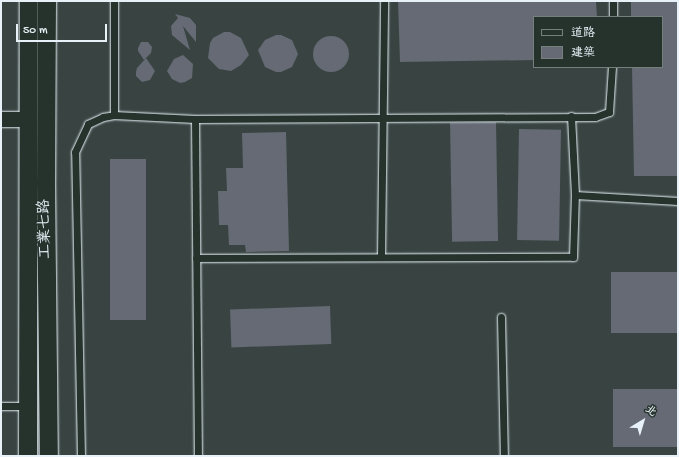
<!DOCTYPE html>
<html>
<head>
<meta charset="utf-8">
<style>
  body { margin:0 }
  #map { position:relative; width:679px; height:457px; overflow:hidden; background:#394442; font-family:"Gochi Hand","LXGW WenKai TC",sans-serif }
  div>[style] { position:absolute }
  .building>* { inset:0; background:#656a74; transform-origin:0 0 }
  .round { border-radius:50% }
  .roads { filter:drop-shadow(0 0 1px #e8f1f8) drop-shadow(0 0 1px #e8f1f8) }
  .service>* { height:7px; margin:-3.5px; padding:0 3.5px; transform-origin:3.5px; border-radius:3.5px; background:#26332d }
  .minor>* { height:15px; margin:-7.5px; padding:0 7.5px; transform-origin:7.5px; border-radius:7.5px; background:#26332d }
  .tertiary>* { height:18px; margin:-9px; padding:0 9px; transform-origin:9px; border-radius:9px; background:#26332d }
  span { translate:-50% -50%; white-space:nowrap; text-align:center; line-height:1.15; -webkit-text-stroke:3.5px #26332d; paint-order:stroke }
  .street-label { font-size:15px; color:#e8f1f8 }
  .frame { position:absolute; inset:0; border:2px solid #e8f1f8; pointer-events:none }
  .legend { position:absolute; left:533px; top:16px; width:130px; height:52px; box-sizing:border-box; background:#26332d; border:1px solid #747f7e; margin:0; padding:5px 7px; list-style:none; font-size:12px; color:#e8f1f8 }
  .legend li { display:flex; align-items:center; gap:8px; height:20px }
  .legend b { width:20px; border:1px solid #747f7e }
  .north { position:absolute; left:623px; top:401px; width:40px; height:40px; -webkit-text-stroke:3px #26332d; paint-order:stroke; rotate:38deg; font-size:11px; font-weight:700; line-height:16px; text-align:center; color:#e8f1f8 }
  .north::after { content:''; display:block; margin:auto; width:14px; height:18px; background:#e8f1f8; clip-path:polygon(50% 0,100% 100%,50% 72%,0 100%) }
  .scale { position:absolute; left:16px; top:24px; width:91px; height:18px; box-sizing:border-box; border:2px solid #e8f1f8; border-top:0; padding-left:5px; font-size:12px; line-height:14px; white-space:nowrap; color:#e8f1f8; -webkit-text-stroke:3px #26332d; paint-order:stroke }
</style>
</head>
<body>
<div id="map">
  <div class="building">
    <div style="clip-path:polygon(398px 1px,596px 1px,597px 17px,534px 17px,534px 60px,400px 62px)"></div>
    <div style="clip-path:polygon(631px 1px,678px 1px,678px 176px,634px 176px,632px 67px,662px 67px,662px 17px,631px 17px)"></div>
    <div style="clip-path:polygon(175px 14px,190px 18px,196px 25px,196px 42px,183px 26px,190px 50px,172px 35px,171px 26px,178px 18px)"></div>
    <div style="clip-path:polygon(224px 32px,230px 32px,241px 38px,249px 55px,241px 65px,231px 71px,219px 69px,208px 58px,210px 43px,213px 38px)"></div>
    <div style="clip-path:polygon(276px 35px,281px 35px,292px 40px,298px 54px,292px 67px,281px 72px,276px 72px,265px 67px,258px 50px,265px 40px)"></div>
    <div class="round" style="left:313px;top:36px;width:36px;height:36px"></div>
    <div style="clip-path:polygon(141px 42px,148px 42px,152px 47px,151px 53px,144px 60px,138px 51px,138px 48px)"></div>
    <div style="clip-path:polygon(183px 55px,193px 64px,192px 78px,185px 82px,180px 83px,172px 79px,167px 71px,174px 59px)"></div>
    <div style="clip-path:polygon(146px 58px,155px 71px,150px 80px,142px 82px,136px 76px,136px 72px,137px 68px)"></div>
    <div style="left:496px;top:122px;width:119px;height:46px;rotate:89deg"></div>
    <div style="left:519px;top:129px;width:42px;height:111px;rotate:1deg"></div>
    <div style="clip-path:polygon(286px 132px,289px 251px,246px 252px,245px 245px,229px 245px,228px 225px,219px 225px,218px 191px,227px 191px,226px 168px,243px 168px,242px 133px)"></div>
    <div style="left:110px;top:159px;width:36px;height:161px"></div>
    <div style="left:611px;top:272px;width:67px;height:61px"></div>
    <div style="left:330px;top:306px;width:38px;height:100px;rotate:88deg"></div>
    <div style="left:678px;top:389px;width:58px;height:65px;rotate:90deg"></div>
  </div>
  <div class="roads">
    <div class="service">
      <div style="left:613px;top:17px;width:16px;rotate:-90deg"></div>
      <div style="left:114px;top:115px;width:81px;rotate:2.8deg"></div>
      <div style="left:195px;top:119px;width:400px;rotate:-0.3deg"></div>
      <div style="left:595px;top:117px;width:15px;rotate:-20deg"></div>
      <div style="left:609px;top:112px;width:45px;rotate:-86.2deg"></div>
      <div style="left:571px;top:116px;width:79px;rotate:87.1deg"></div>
      <div style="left:575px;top:195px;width:103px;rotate:3.3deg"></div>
      <div style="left:195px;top:119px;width:337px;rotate:89.5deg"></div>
      <div style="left:381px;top:256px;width:255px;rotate:-89.3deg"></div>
      <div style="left:196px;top:258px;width:377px;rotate:-0.2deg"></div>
      <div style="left:573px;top:257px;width:62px;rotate:-88.2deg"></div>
      <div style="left:501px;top:317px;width:139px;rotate:88.8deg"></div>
      <div style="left:1px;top:406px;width:27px"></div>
      <div style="left:81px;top:456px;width:304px;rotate:-91.1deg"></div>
      <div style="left:75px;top:152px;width:31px;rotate:-65deg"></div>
      <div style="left:88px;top:124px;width:17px;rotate:-25deg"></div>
      <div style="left:103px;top:117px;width:11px;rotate:-10deg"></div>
      <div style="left:114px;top:115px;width:114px;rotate:-90deg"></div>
    </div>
    <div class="minor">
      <div style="left:1px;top:119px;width:28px"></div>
    </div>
    <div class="tertiary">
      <div style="left:47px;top:1px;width:181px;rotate:90.3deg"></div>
      <div style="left:46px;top:182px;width:274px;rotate:89.4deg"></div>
      <div style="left:28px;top:456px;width:455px;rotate:-89.9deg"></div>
    </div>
  </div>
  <div class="street-label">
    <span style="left:46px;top:229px;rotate:-91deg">工業七路</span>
  </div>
  <div class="frame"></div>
  <ul class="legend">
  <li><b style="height:5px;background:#26332d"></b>道路</li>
  <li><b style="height:11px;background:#656a74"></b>建築</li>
  </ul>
  <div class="north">北</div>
  <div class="scale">50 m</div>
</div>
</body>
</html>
